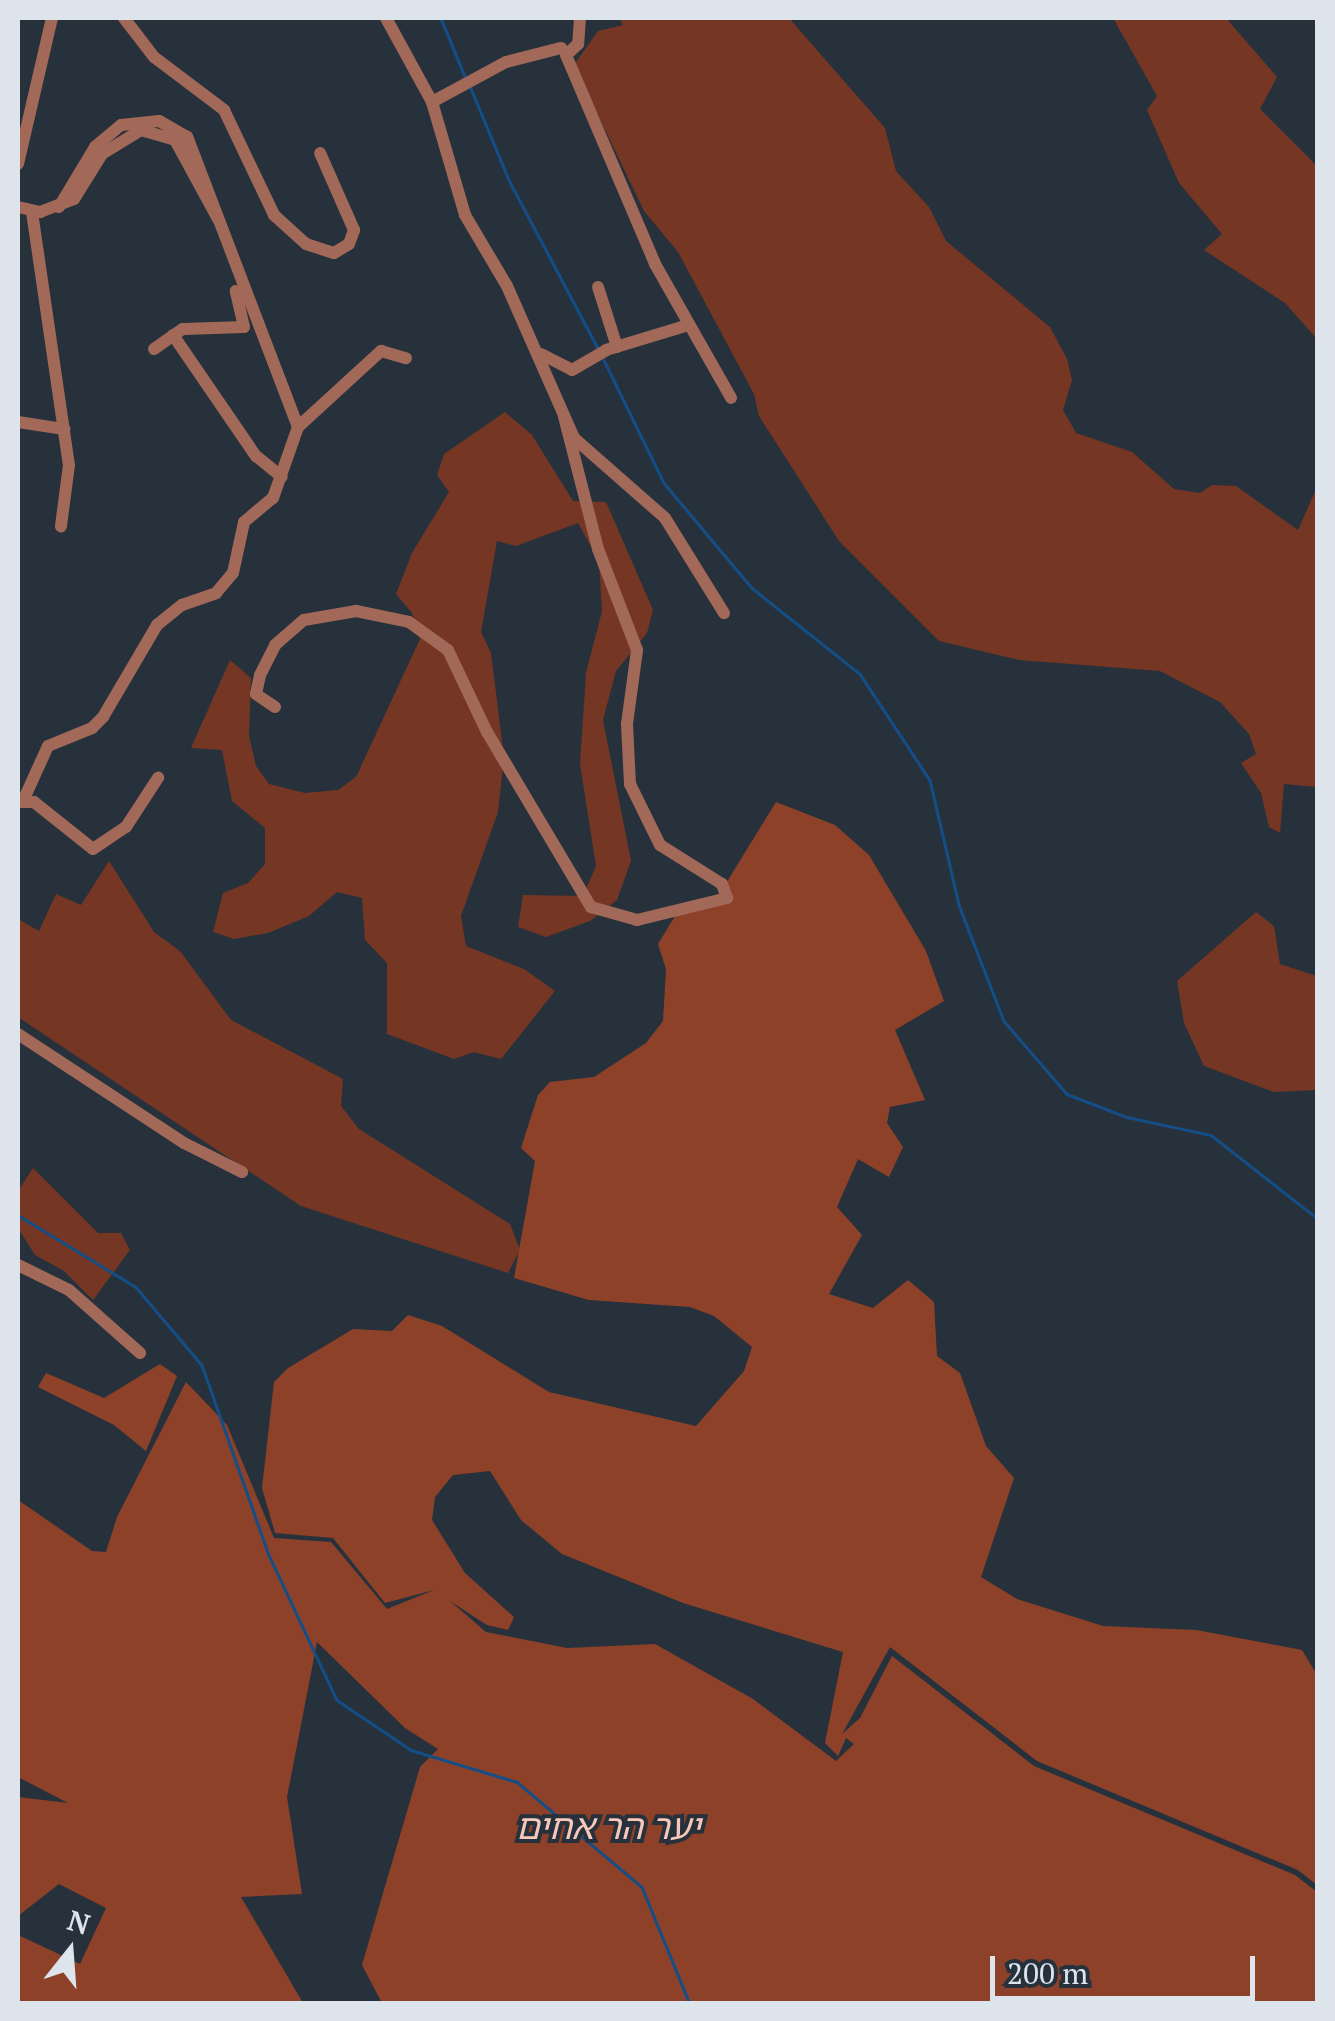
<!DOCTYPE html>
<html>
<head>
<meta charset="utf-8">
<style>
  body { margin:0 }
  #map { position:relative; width:1335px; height:2021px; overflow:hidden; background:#27313c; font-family:"PT Serif","Noto Sans Hebrew",serif }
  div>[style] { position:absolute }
  .green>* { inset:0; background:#753623 }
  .forest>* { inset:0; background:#8e4129 }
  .stream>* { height:2.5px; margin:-1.25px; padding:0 1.25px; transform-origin:1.25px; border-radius:1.25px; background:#144e87 }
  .minor>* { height:12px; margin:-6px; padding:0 6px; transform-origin:6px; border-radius:6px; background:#a26958 }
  span { translate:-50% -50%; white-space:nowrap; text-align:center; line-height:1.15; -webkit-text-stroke:8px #27313c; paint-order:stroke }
  .park-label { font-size:35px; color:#f7c8ba; font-style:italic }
  .frame { position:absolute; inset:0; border:20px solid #dde4eb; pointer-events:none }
  .north { position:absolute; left:20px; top:1901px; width:100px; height:100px; -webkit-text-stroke:8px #27313c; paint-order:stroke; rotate:17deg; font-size:28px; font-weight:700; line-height:40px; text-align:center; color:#dde4eb }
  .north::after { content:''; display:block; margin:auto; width:35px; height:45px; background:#dde4eb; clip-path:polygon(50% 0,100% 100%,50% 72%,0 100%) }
  .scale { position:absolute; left:990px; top:1956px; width:265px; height:45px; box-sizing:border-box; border:5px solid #dde4eb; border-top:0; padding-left:12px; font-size:30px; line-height:35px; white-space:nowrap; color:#dde4eb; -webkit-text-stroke:8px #27313c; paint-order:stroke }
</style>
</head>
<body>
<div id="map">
  <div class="green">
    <div style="clip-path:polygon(619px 18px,789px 18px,885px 128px,896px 171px,929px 207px,946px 241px,1050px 327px,1067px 359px,1072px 380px,1063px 410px,1076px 433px,1132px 452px,1174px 489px,1200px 493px,1212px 485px,1236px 486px,1298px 530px,1317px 487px,1317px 787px,1284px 784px,1280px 833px,1269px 827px,1261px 793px,1241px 763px,1256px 754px,1249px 734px,1220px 702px,1160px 671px,1019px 660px,939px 641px,839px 541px,759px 416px,754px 394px,678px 252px,644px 211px,574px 65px,598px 31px,623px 25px)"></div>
    <div style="clip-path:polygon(1113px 18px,1226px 18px,1277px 77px,1260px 109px,1317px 166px,1317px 339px,1285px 303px,1204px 250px,1222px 234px,1179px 183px,1147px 110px,1157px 96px)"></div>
    <div style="clip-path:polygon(505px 412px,532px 435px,573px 501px,606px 502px,653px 610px,647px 633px,616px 671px,603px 720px,631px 861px,617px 900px,590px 921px,546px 937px,518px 927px,523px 895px,583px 896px,596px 866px,580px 764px,586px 673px,602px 611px,599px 561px,578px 523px,516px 546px,497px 541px,481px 632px,491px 653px,504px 757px,498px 812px,461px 916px,466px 946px,524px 969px,555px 991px,501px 1059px,474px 1052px,454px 1059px,387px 1034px,387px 963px,365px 940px,362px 898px,337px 892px,309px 916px,268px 933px,234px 939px,213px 932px,223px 893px,248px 883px,265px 864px,265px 828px,232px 801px,222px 750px,191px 748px,230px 660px,251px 678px,249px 736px,256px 766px,269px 784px,305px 793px,338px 790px,356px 777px,420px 639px,412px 613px,396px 594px,412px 553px,449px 492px,437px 475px,444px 454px)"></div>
    <div style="clip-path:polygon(109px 861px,154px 932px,180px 951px,231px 1020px,343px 1079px,341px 1106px,359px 1129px,510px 1224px,520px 1250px,508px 1273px,301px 1206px,18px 1017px,18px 919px,39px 931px,56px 894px,81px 905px)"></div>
    <div style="clip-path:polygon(1256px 912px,1274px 926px,1280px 964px,1317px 976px,1317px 1090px,1274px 1092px,1204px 1066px,1184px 1023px,1177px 981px)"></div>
    <div style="clip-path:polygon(33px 1168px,98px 1233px,121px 1233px,130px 1250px,93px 1300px,64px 1271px,35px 1255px,18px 1228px,18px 1191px)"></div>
  </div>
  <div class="forest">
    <div style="clip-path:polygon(evenodd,776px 802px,835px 825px,869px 855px,926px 951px,944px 1001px,895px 1030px,925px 1100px,890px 1107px,887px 1123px,903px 1147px,889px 1177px,858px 1159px,837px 1207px,862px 1235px,829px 1294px,873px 1308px,908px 1280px,934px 1302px,937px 1356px,960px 1373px,986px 1446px,1014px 1478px,981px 1577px,1017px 1599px,1103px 1626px,1196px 1630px,1302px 1650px,1317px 1675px,1317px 1885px,1298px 1870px,1037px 1761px,890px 1647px,842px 1734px,860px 1718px,892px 1656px,1034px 1766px,1295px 1875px,1317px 1892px,1317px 2003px,382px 2003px,362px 1965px,420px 1767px,438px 1749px,405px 1728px,317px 1642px,287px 1797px,302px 1894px,241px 1897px,303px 2003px,18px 2003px,18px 1935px,80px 1964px,106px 1908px,59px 1884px,18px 1916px,18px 1797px,68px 1803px,18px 1777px,18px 1500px,92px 1551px,106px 1552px,117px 1517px,186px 1382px,227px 1425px,274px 1538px,331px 1542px,387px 1609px,434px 1590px,385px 1603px,333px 1538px,275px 1533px,262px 1488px,274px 1382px,288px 1368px,353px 1329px,392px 1331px,408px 1315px,442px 1326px,549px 1392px,696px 1426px,744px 1371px,752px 1347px,714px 1316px,690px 1307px,589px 1300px,514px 1278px,535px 1161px,521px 1148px,538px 1095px,550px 1082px,594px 1077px,646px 1043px,663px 1021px,666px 969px,658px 944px,683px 903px,701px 906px,720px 893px,776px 802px,490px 1471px,521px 1520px,562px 1554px,683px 1603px,843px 1652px,825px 1743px,838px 1756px,846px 1738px,854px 1744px,836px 1761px,753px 1699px,655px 1644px,567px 1648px,486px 1632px,450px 1601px,487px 1625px,508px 1630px,514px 1617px,465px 1573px,432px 1520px,435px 1497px,453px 1475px,490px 1471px)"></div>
    <div style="clip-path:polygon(160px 1364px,177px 1376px,146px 1451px,114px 1425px,38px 1387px,46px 1373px,104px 1398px)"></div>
  </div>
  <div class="stream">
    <div style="left:441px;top:18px;width:66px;rotate:67.7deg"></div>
    <div style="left:470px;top:86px;width:104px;rotate:67.4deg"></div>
    <div style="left:510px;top:182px;width:188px;rotate:62.1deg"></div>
    <div style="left:604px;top:360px;width:137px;rotate:64deg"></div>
    <div style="left:664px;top:483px;width:137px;rotate:50deg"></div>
    <div style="left:752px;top:588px;width:138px;rotate:38.5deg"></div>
    <div style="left:860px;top:674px;width:127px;rotate:56.6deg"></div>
    <div style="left:930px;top:780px;width:128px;rotate:76.9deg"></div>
    <div style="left:959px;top:905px;width:124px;rotate:68.8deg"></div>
    <div style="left:1004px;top:1021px;width:96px;rotate:49.2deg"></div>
    <div style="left:1067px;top:1094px;width:64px;rotate:21deg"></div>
    <div style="left:1127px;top:1117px;width:86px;rotate:12.1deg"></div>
    <div style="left:1211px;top:1135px;width:136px;rotate:38.1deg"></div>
    <div style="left:18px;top:1215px;width:138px;rotate:31.4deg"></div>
    <div style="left:136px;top:1287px;width:102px;rotate:49.8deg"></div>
    <div style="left:202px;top:1365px;width:201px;rotate:70.6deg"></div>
    <div style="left:269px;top:1555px;width:160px;rotate:64.9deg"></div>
    <div style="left:337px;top:1700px;width:89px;rotate:34deg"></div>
    <div style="left:411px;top:1750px;width:111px;rotate:16.8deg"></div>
    <div style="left:517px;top:1782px;width:163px;rotate:40deg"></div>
    <div style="left:642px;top:1887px;width:126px;rotate:67.7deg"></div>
  </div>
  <div class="minor">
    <div style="left:124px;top:18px;width:49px;rotate:52.4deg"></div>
    <div style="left:154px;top:57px;width:88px;rotate:37.1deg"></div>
    <div style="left:224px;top:110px;width:116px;rotate:64.5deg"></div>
    <div style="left:274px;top:215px;width:43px;rotate:42.2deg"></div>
    <div style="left:306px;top:244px;width:29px;rotate:18deg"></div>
    <div style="left:334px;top:253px;width:17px;rotate:-31deg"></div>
    <div style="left:349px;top:244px;width:15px;rotate:-70deg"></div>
    <div style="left:354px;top:230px;width:84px;rotate:-113.8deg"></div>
    <div style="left:386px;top:18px;width:96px;rotate:61.3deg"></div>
    <div style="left:432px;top:102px;width:118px;rotate:73.7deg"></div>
    <div style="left:465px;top:215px;width:82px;rotate:59.4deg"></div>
    <div style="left:507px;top:286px;width:166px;rotate:66.2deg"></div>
    <div style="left:574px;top:438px;width:121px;rotate:41.3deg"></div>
    <div style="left:665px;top:518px;width:112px;rotate:58.2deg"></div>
    <div style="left:580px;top:18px;width:26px;rotate:94deg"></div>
    <div style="left:578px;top:44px;width:16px;rotate:137deg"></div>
    <div style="left:566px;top:55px;width:227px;rotate:66.9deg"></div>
    <div style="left:655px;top:264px;width:154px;rotate:60.4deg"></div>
    <div style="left:432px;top:102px;width:84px;rotate:-28.4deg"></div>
    <div style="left:506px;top:62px;width:57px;rotate:-14.3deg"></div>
    <div style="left:18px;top:164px;width:150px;rotate:-76.9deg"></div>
    <div style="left:18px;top:207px;width:23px;rotate:13deg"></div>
    <div style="left:40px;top:212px;width:36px;rotate:-21deg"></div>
    <div style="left:74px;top:199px;width:53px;rotate:-58.1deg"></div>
    <div style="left:102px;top:154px;width:46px;rotate:-31.6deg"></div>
    <div style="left:141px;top:130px;width:35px;rotate:16deg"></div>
    <div style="left:175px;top:140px;width:90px;rotate:61.4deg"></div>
    <div style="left:32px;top:212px;width:256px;rotate:81.7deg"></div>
    <div style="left:69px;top:465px;width:62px;rotate:97.5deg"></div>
    <div style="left:598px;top:287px;width:63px;rotate:72.4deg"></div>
    <div style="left:173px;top:335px;width:147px;rotate:55.6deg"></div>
    <div style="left:256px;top:456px;width:33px;rotate:39deg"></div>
    <div style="left:154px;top:349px;width:35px;rotate:-35deg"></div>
    <div style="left:183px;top:329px;width:61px;rotate:-1.9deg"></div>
    <div style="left:244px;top:327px;width:37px;rotate:-103deg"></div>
    <div style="left:541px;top:354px;width:35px;rotate:27deg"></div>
    <div style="left:572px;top:370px;width:39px;rotate:-30deg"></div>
    <div style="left:606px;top:350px;width:87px;rotate:-16.8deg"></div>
    <div style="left:18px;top:422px;width:47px;rotate:8.7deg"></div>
    <div style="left:298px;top:427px;width:113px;rotate:-42.5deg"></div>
    <div style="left:381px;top:351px;width:26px;rotate:16deg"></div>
    <div style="left:275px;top:707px;width:23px;rotate:-146deg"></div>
    <div style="left:256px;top:694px;width:19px;rotate:-78deg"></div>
    <div style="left:260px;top:675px;width:34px;rotate:-63deg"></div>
    <div style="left:275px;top:645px;width:38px;rotate:-41deg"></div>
    <div style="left:304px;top:620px;width:53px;rotate:-9.8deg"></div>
    <div style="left:356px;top:611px;width:54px;rotate:11.7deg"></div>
    <div style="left:409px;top:622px;width:48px;rotate:35.7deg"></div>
    <div style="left:448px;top:650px;width:91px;rotate:64.6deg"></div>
    <div style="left:487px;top:732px;width:204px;rotate:59.3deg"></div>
    <div style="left:591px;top:907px;width:48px;rotate:15.8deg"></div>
    <div style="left:637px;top:920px;width:93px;rotate:-13.7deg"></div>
    <div style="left:727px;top:898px;width:15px;rotate:-110deg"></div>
    <div style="left:722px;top:884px;width:73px;rotate:-147.8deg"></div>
    <div style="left:660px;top:845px;width:68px;rotate:-116.2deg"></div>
    <div style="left:630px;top:784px;width:60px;rotate:-92.9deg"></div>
    <div style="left:627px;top:724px;width:75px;rotate:-82.3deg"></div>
    <div style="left:637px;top:650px;width:108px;rotate:-111.1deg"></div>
    <div style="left:598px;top:549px;width:136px;rotate:-104.4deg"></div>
    <div style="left:23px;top:801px;width:60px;rotate:-65.6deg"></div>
    <div style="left:48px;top:746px;width:48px;rotate:-22.2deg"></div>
    <div style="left:92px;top:728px;width:16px;rotate:-45deg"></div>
    <div style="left:103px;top:717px;width:107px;rotate:-59.6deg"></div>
    <div style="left:157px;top:625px;width:32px;rotate:-39deg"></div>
    <div style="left:182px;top:605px;width:36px;rotate:-19deg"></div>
    <div style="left:216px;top:593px;width:26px;rotate:-50deg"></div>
    <div style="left:233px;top:573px;width:52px;rotate:-77.8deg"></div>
    <div style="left:244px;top:522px;width:38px;rotate:-40deg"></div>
    <div style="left:273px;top:498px;width:75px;rotate:-70.6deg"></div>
    <div style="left:298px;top:427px;width:311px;rotate:-110.9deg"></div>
    <div style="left:187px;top:137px;width:32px;rotate:-150deg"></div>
    <div style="left:159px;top:121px;width:38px;rotate:174deg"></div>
    <div style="left:121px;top:125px;width:34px;rotate:140deg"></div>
    <div style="left:95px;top:147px;width:70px;rotate:121deg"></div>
    <div style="left:18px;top:802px;width:16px"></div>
    <div style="left:34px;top:802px;width:75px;rotate:38.5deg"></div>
    <div style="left:93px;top:849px;width:40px;rotate:-34deg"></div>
    <div style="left:126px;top:827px;width:59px;rotate:-56.9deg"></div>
    <div style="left:18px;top:1034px;width:199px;rotate:33.3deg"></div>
    <div style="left:184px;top:1143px;width:65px;rotate:26.6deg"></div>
    <div style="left:18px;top:1265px;width:57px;rotate:26.1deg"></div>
    <div style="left:69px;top:1290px;width:95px;rotate:41.6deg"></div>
  </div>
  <div class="park-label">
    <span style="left:608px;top:1826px">יער הר אחים</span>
  </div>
  <div class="frame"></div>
  <div class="north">N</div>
  <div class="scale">200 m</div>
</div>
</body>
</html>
